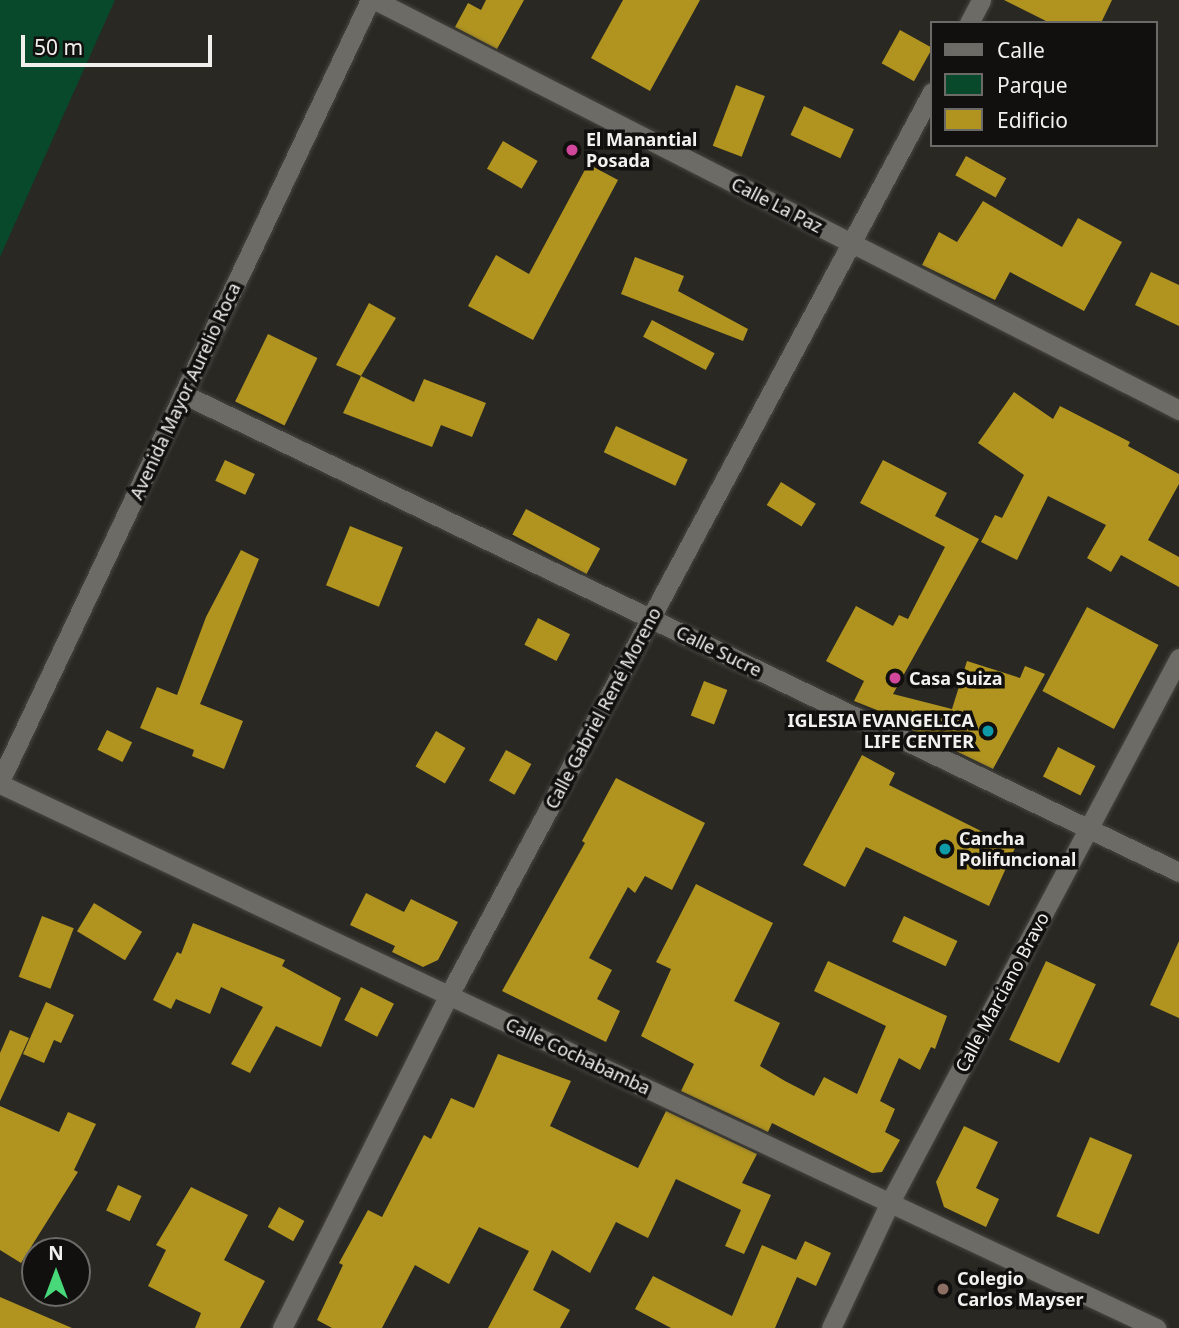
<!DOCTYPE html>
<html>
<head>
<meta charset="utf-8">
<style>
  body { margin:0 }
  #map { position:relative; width:1179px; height:1328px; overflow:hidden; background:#292823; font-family:"Noto Sans",sans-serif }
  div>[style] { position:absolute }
  .green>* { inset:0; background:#08482b }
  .building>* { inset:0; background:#b19420; transform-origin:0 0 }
  .roads { filter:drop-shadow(0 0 2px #484642) drop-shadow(0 0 2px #484642) }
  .minor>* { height:19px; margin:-9.5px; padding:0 9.5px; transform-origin:9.5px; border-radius:9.5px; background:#6c6b65 }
  .tertiary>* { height:19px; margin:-9.5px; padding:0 9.5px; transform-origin:9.5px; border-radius:9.5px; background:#6c6b65 }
  .dots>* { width:19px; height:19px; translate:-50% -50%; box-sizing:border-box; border:4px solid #11100e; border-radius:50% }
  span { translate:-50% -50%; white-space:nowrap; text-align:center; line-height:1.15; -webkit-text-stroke:7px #11100e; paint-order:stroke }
  .poi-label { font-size:18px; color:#f1f0ed; font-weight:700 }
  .left { translate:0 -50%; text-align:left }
  .right { translate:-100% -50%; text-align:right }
  .street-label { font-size:18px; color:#f1f0ed }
  .legend { position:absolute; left:930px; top:21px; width:228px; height:126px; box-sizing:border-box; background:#11100e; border:2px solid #6b6a67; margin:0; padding:9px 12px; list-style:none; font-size:21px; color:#f1f0ed }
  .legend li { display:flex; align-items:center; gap:14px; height:35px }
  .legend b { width:35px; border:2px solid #6b6a67 }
  .north { position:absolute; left:21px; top:1237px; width:70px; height:70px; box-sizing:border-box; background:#11100e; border:2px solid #6b6a67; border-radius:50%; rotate:0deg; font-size:19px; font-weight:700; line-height:28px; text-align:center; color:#f1f0ed }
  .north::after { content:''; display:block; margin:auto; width:24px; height:32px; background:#48d779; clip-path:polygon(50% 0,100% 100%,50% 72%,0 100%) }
  .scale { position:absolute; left:21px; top:35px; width:191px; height:32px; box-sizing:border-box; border:4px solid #f1f0ed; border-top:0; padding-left:9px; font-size:21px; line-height:24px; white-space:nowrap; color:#f1f0ed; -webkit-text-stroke:5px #11100e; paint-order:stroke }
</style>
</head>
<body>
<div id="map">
  <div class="green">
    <div style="clip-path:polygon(0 0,115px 0,0 257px)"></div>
  </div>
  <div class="building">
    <div style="clip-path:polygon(486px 0,524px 0,497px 49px,455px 27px,468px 3px,481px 10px)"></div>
    <div style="clip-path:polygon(623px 0,700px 0,650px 91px,591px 58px)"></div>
    <div style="clip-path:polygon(1004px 0,1112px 0,1101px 23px,1050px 23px)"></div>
    <div style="left:900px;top:30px;width:37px;height:38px;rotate:29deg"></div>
    <div style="left:736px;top:85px;width:31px;height:65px;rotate:21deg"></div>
    <div style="left:804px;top:106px;width:55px;height:32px;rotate:25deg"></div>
    <div style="left:503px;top:141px;width:40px;height:32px;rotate:30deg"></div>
    <div style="left:966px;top:156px;width:46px;height:22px;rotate:29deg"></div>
    <div style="clip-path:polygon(588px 164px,618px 180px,533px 340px,468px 306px,496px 255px,529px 274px)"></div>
    <div style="clip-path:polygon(983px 201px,1062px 247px,1078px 218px,1122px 242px,1084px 311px,1010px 272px,995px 300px,922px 265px,939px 232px,957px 242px)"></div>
    <div style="clip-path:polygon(635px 257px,684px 276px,678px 291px,748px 329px,743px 341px,621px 294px)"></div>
    <div style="clip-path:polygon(1151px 272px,1179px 285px,1179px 326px,1135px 305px)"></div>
    <div style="clip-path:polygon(369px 303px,396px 318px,361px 376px,336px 365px)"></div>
    <div style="left:652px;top:320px;width:71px;height:19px;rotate:28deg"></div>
    <div style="left:268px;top:334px;width:55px;height:75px;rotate:26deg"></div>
    <div style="clip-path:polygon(361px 376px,414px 402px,424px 379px,486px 403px,472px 437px,441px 425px,432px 447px,343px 413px)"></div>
    <div style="clip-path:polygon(1014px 392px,1053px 419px,1060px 406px,1130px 442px,1128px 446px,1179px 474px,1179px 484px,1148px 540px,1179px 557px,1179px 587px,1121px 555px,1111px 572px,1087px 558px,1106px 525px,1048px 496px,1017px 560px,981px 542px,995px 515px,1002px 518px,1024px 475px,978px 443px)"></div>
    <div style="left:616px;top:426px;width:79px;height:29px;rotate:25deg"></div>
    <div style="left:225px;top:460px;width:33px;height:23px;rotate:25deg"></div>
    <div style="clip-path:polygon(883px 460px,947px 493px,935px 516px,979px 539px,893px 694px,952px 709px,967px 661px,1020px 678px,1025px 666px,1045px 674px,993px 769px,904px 726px,907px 722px,854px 701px,864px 681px,826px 661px,856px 606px,893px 626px,899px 615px,908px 619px,945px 547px,860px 503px)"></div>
    <div style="left:781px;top:482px;width:41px;height:27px;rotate:32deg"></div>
    <div style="left:526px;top:509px;width:84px;height:29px;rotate:28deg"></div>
    <div style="left:350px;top:526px;width:57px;height:64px;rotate:22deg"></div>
    <div style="clip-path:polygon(241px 550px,259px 559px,200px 704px,243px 721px,224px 769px,192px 756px,194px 750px,140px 728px,157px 687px,177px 695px,206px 617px)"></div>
    <div style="left:1087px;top:607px;width:81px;height:95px;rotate:28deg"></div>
    <div style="left:538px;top:618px;width:36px;height:30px;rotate:27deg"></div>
    <div style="left:704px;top:681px;width:25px;height:37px;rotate:21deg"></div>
    <div style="left:107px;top:730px;width:28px;height:22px;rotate:26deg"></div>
    <div style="left:436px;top:731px;width:34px;height:41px;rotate:30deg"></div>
    <div style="left:1058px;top:747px;width:42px;height:33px;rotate:27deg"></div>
    <div style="left:506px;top:750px;width:29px;height:35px;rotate:29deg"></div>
    <div style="clip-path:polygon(862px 755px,895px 773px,889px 785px,1015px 848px,989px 906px,866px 847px,845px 887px,803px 865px)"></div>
    <div style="clip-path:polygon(616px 778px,705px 823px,672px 890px,645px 876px,635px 893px,628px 887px,589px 958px,612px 970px,597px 999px,620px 1011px,606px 1042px,502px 991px,585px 843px,582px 841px)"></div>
    <div style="clip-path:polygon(696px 884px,773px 923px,734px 1001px,780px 1023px,760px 1066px,785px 1081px,814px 1096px,824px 1077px,857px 1094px,886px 1026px,814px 991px,828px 961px,947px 1016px,935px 1049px,931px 1047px,920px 1070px,899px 1058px,880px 1101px,895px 1109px,885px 1132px,900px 1140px,882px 1172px,872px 1173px,772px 1123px,768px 1132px,681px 1091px,694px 1064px,641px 1036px,671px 969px,656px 962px)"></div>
    <div style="clip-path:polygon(366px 893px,404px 912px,411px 899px,458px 922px,438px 960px,423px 967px,392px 952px,395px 946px,350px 925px)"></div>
    <div style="left:94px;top:903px;width:56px;height:33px;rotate:31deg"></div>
    <div style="left:42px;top:916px;width:34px;height:65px;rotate:21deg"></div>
    <div style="left:904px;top:916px;width:59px;height:28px;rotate:25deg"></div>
    <div style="clip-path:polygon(193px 923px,285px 960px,282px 966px,341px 998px,321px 1047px,276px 1026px,250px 1073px,231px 1064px,263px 1007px,221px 987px,210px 1014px,176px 999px,171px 1009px,153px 1000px,177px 952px,181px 954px)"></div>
    <div style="clip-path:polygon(1179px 941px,1179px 1018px,1150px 1005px)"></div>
    <div style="left:1046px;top:961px;width:55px;height:87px;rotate:25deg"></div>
    <div style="left:361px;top:987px;width:37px;height:37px;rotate:27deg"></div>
    <div style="clip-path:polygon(46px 1002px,74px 1015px,61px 1043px,54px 1040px,44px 1063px,23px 1054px)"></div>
    <div style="clip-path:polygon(10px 1030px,29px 1038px,0 1101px,0 1053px)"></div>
    <div style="clip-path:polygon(498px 1054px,571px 1081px,550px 1126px,638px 1168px,666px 1111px,757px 1154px,742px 1183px,771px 1195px,744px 1254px,725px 1246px,741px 1210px,676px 1179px,648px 1238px,616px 1222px,590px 1273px,552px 1250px,533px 1290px,570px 1310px,560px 1328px,488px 1328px,529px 1251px,479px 1227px,449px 1284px,415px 1265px,382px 1328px,332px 1328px,317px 1320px,343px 1265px,339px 1263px,368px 1210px,382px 1217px,424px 1135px,431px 1139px,451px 1098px,474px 1108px)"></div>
    <div style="clip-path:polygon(0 1106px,59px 1132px,68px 1112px,96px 1124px,74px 1170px,78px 1172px,21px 1263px,0 1250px)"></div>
    <div style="clip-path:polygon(964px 1126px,998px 1142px,976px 1188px,999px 1199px,986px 1227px,944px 1207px,936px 1182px)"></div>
    <div style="left:1090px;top:1137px;width:46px;height:86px;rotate:23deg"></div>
    <div style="left:118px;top:1185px;width:26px;height:28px;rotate:25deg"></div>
    <div style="clip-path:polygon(191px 1187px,248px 1215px,224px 1260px,265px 1281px,240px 1328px,195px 1328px,201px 1313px,148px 1286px,166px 1250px,156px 1245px)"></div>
    <div style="left:279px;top:1207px;width:29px;height:23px;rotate:29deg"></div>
    <div style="clip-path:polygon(805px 1241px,831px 1253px,816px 1286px,797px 1277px,775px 1328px,671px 1328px,635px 1309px,653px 1276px,732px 1316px,762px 1245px,796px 1260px)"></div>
    <div style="clip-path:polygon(0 1297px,72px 1328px,0 1328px)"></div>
  </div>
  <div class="roads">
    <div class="minor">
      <div style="left:375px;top:0;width:903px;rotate:27.02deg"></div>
      <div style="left:183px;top:394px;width:1105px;rotate:25.64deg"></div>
      <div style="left:0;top:781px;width:864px;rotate:-64.65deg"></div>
      <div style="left:0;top:784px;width:1278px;rotate:25.2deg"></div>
      <div style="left:831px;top:1328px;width:139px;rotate:-64.9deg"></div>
      <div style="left:890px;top:1202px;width:616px;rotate:-62.02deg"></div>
    </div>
    <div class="tertiary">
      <div style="left:969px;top:23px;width:26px;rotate:-62deg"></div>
      <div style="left:282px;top:1328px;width:373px;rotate:-63.4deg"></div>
      <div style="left:449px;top:995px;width:1024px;rotate:-61.86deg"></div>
    </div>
  </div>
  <div class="dots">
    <div style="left:572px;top:150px;background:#d1479c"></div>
    <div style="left:895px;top:678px;background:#d1479c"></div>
    <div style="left:988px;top:731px;background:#0f9aa8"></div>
    <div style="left:945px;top:849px;background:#0f9aa8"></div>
    <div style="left:943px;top:1289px;background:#8d6e63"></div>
  </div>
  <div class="poi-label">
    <span class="left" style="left:586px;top:150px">El Manantial<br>Posada</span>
    <span class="left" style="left:909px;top:678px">Casa Suiza</span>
    <span class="right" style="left:974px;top:731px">IGLESIA EVANGELICA<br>LIFE CENTER</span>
    <span class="left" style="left:959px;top:849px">Cancha<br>Polifuncional</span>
    <span class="left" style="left:957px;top:1289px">Colegio<br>Carlos Mayser</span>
  </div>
  <div class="street-label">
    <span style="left:777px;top:205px;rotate:27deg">Calle La Paz</span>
    <span style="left:185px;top:391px;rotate:-65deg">Avenida Mayor Aurelio Roca</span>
    <span style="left:719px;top:651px;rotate:26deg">Calle Sucre</span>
    <span style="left:603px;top:708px;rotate:-62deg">Calle Gabriel René Moreno</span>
    <span style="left:1002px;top:992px;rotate:-62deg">Calle Marciano Bravo</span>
    <span style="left:578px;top:1056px;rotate:25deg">Calle Cochabamba</span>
  </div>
  <ul class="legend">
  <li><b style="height:9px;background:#6c6b65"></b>Calle</li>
  <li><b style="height:19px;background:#08482b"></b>Parque</li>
  <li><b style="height:19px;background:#b19420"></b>Edificio</li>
  </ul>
  <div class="north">N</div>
  <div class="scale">50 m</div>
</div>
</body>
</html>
